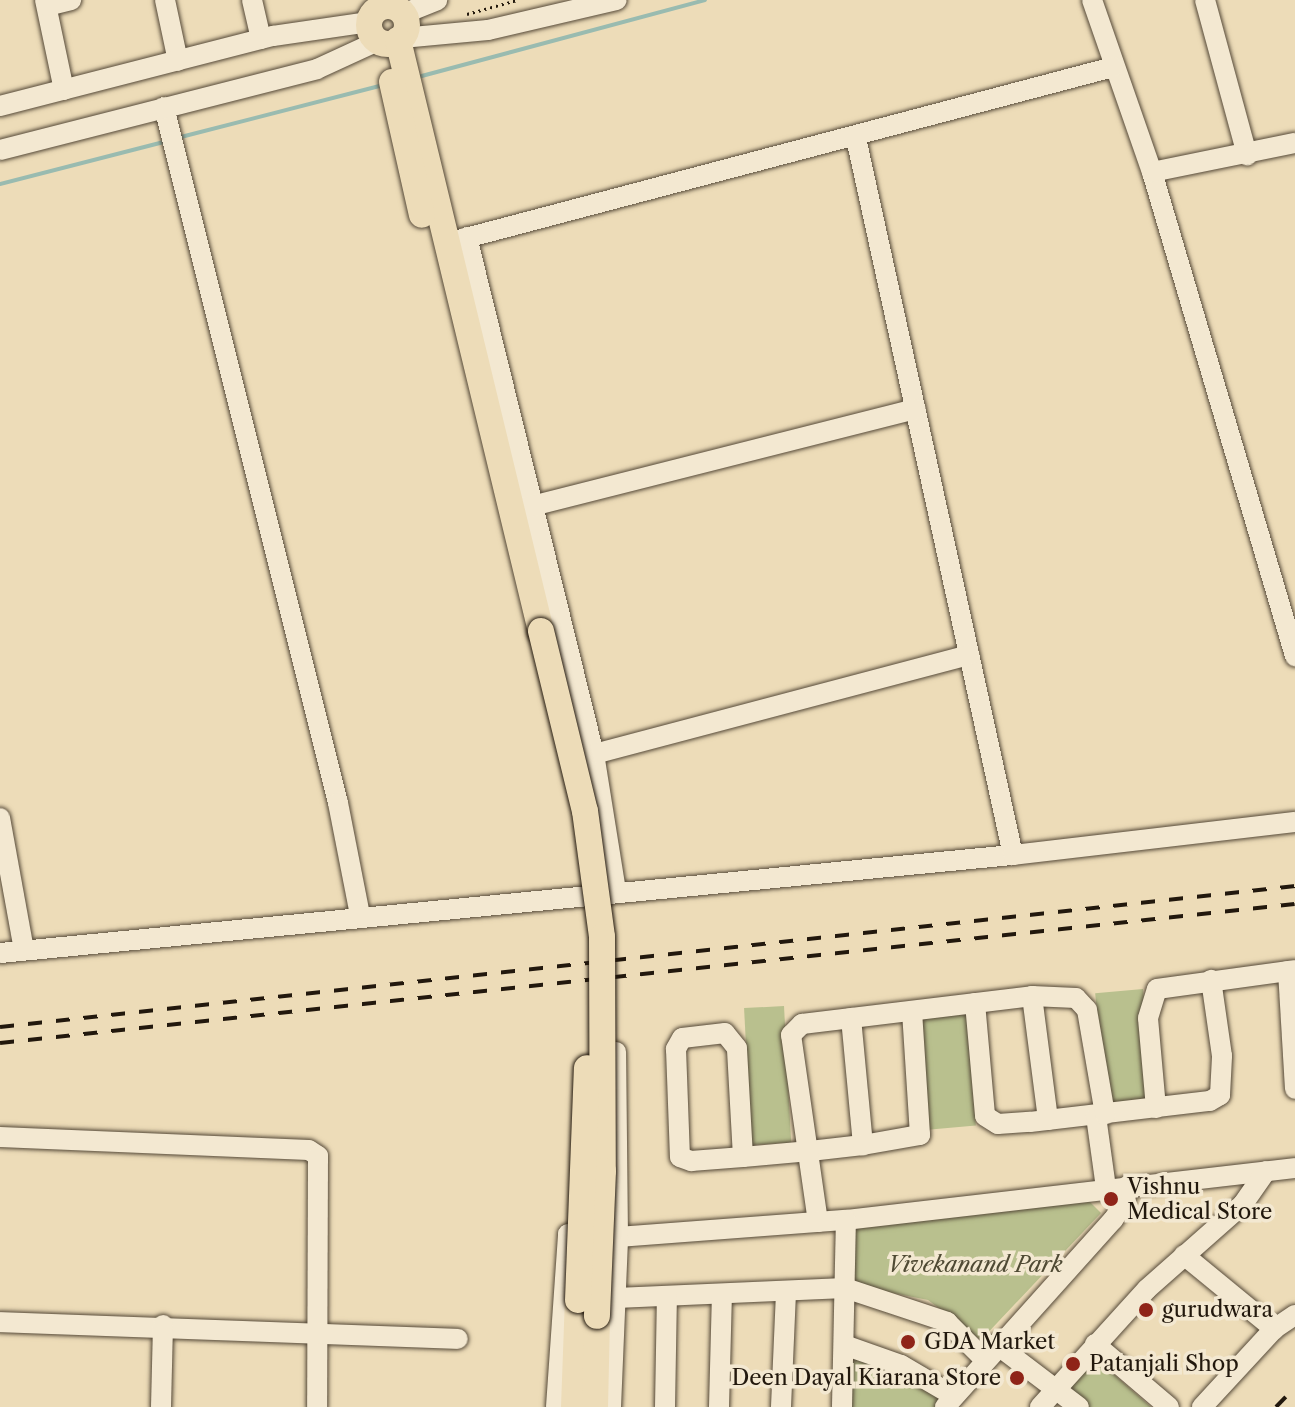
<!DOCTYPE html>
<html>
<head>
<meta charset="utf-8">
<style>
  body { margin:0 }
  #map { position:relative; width:1295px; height:1407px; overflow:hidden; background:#eddcb8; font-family:"Libre Caslon Text",serif }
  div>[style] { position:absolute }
  .green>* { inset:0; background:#b9c08e; transform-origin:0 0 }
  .stream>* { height:4px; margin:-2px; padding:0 2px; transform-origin:2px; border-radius:2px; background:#99bbb0 }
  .path>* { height:3px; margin-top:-1.5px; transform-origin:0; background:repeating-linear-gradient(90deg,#22180d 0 2px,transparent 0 6px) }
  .roads { filter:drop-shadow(0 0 2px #554938) drop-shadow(0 0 2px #554938) }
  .minor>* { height:20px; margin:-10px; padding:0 10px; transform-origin:10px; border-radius:10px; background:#f3e8d1 }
  .major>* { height:26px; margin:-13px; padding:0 13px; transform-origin:13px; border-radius:13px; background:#eddcb8 }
  .major>.ring { margin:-13px; padding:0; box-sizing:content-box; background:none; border:26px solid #eddcb8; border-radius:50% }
  .rail>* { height:4px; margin-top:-2px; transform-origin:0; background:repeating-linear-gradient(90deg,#22180d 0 14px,transparent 0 28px) }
  .bridges { filter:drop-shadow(0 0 2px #22180d) drop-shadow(0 0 2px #22180d) }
  .major-bridge>* { height:26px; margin:-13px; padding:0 13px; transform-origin:13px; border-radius:13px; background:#eddcb8 }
  .dots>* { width:22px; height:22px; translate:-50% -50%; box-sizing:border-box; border:4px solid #f3e8d1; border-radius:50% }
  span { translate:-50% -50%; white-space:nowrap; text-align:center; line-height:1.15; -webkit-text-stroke:7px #f3e8d1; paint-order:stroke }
  .poi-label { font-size:22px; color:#22180d }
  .left { translate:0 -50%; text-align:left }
  .right { translate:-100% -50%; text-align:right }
  .park-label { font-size:22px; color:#4f4a34; font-style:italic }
</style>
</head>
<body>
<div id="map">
  <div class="green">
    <div style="left:1143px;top:989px;width:112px;height:48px;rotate:85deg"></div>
    <div style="left:784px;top:1006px;width:137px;height:40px;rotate:87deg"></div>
    <div style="left:966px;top:1013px;width:113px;height:48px;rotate:85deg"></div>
    <div style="clip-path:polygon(1085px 1197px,1101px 1213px,981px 1340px,928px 1300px,853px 1285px,850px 1224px)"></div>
    <div style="clip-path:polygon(847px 1346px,954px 1396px,945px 1407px,845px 1407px)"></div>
    <div style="clip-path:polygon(1094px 1357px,1151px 1407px,1088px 1407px,1067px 1389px)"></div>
  </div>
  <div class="stream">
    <div style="left:418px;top:77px;width:297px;rotate:-15deg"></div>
    <div style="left:177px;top:138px;width:213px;rotate:-14.4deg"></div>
    <div style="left:0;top:184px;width:169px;rotate:-14.4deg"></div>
  </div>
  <div class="path">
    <div style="left:467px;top:14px;width:52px;rotate:-15.6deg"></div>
  </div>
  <div class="roads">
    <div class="minor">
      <div style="left:45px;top:0;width:92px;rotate:78.1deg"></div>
      <div style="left:165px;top:0;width:62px;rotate:78deg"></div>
      <div style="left:252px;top:0;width:40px;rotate:77deg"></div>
      <div style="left:1092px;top:0;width:182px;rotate:70.8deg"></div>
      <div style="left:1152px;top:172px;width:505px;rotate:73.54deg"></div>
      <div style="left:1205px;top:0;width:161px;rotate:74.8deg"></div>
      <div style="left:47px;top:6px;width:25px;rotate:-14deg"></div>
      <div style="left:403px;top:14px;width:37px;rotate:-22deg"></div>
      <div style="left:402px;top:38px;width:86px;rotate:-5.3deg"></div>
      <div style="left:488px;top:30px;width:132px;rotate:-13.1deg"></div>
      <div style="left:0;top:106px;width:282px;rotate:-14.4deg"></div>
      <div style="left:273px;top:36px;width:97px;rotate:-8.3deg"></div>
      <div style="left:164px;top:107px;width:717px;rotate:75.96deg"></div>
      <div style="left:338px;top:803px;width:114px;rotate:78.9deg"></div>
      <div style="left:856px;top:138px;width:734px;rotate:77.65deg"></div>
      <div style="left:0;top:150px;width:327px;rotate:-14.3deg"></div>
      <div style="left:317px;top:69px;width:67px;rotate:-24.7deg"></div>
      <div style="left:1152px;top:172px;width:146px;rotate:-11.5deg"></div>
      <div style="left:467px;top:237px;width:532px;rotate:76.2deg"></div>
      <div style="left:447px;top:243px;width:689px;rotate:-14.8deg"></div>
      <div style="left:520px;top:509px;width:408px;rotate:-14.2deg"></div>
      <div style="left:0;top:818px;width:134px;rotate:79.7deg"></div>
      <div style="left:616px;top:891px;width:139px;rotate:-99.1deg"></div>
      <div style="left:594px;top:754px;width:388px;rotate:-14.8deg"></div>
      <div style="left:0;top:953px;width:1018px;rotate:-5.53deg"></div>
      <div style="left:1013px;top:855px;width:284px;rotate:-6.7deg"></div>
      <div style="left:1288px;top:971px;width:118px;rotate:86.6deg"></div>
      <div style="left:1032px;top:996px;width:125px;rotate:82.6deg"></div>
      <div style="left:975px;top:1003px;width:113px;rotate:84.9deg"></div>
      <div style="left:985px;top:1116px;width:15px;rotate:32deg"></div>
      <div style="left:998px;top:1124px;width:32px;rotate:-4deg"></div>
      <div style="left:1030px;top:1122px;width:181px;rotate:-6.7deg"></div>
      <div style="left:1210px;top:1101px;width:12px;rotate:-31deg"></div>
      <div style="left:1220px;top:1095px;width:39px;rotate:-87deg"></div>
      <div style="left:1222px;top:1056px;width:77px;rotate:-98.2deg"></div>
      <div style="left:851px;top:1018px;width:128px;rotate:84.6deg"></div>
      <div style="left:1156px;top:1108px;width:90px;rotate:-95.1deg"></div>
      <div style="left:1148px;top:1018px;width:30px;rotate:-73deg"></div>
      <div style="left:1157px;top:989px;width:139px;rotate:-7.8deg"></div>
      <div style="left:1096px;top:1116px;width:73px;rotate:82.1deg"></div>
      <div style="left:0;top:1137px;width:309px;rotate:2.4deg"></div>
      <div style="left:309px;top:1150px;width:11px;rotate:34deg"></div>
      <div style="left:318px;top:1156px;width:251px;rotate:90.2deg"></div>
      <div style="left:743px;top:1157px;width:109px;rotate:-93.2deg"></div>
      <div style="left:737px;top:1048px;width:19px;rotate:-129deg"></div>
      <div style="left:725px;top:1033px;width:43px;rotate:173.4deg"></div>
      <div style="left:682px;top:1038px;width:13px;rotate:119deg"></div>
      <div style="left:676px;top:1049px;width:108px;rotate:87.9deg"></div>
      <div style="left:680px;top:1157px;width:12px;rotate:20deg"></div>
      <div style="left:691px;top:1161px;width:52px;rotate:-4.4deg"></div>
      <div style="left:743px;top:1157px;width:67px;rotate:-5.1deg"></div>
      <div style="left:810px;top:1151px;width:53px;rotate:-6.5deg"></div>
      <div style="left:863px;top:1145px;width:58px;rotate:-10deg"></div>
      <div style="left:920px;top:1135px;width:124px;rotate:-93.7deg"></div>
      <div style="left:818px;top:1222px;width:189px;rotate:-98.2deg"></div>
      <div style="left:791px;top:1035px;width:16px;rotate:-45deg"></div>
      <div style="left:802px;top:1024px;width:232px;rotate:-6.9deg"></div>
      <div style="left:1032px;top:996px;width:44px;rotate:2.6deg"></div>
      <div style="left:1076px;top:998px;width:16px;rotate:47deg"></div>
      <div style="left:1087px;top:1010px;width:106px;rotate:80.2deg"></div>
      <div style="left:1184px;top:1255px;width:117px;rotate:39.4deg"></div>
      <div style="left:616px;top:1298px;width:229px;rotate:-2.5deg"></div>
      <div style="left:845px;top:1288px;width:108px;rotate:18.4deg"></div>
      <div style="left:947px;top:1322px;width:52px;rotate:45deg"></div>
      <div style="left:0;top:1322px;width:458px;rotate:2.1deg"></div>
      <div style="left:996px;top:1344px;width:104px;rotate:37.2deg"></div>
      <div style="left:1095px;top:1344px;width:97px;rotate:40.4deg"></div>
      <div style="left:847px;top:1346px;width:57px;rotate:19.4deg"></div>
      <div style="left:901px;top:1365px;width:61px;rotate:30.3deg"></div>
      <div style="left:161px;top:1407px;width:82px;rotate:-88.6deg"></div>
      <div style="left:556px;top:1407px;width:173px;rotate:-86deg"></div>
      <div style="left:568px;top:1234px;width:50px;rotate:3.4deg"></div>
      <div style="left:618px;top:1237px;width:229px;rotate:-4.3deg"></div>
      <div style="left:846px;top:1220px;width:452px;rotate:-6.6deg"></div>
      <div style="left:611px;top:1407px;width:170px;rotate:-87.6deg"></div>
      <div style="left:618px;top:1237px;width:185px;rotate:-90.6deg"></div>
      <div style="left:665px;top:1407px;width:111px;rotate:-89deg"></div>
      <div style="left:719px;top:1407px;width:112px;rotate:-88.5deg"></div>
      <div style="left:781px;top:1407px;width:114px;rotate:-87.5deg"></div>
      <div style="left:842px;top:1407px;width:187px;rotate:-88.8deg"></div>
      <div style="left:945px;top:1407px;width:251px;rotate:-48.1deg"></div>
      <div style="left:1113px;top:1220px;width:22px;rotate:-56deg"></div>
      <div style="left:1125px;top:1202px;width:16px;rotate:-83deg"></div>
      <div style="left:1040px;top:1407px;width:159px;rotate:-47.8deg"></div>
      <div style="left:1147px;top:1289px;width:128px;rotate:-41.5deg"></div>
      <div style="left:1243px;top:1204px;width:40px;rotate:-55.1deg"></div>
      <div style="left:1202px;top:1407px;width:106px;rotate:-47.3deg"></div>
      <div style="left:1274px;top:1329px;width:25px;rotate:-34deg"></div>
    </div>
    <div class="major">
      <div class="ring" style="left:369px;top:6px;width:12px;height:12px"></div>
      <div style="left:398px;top:40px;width:608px;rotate:76.4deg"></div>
      <div style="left:392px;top:82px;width:136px;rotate:77.3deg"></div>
      <div style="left:574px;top:1407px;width:107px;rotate:-87.9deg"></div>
      <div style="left:595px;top:1407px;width:91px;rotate:-88.7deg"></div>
    </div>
  </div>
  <div class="rail">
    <div style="left:0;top:1027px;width:1303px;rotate:-6.21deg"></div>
    <div style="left:0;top:1043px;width:1302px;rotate:-6.13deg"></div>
    <div style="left:1276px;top:1407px;width:28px;rotate:-46deg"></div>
  </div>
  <div class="bridges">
    <div class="major-bridge">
      <div style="left:541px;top:631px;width:185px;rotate:76.3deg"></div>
      <div style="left:585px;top:811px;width:127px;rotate:82.3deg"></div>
      <div style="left:602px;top:937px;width:234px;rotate:89.8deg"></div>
      <div style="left:603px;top:1171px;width:145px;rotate:92.4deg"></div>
      <div style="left:578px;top:1300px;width:232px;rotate:-87.8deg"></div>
    </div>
  </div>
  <div class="dots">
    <div style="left:1111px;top:1199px;background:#8f2418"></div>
    <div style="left:1146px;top:1310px;background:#8f2418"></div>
    <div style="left:908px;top:1342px;background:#8f2418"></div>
    <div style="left:1073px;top:1364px;background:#8f2418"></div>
    <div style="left:1017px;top:1378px;background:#8f2418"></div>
  </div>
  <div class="poi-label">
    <span class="left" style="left:1127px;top:1199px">Vishnu<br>Medical Store</span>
    <span class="left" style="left:1162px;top:1310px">gurudwara</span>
    <span class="left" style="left:924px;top:1342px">GDA Market</span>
    <span class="left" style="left:1089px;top:1364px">Patanjali Shop</span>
    <span class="right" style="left:1001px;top:1378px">Deen Dayal Kiarana Store</span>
  </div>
  <div class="park-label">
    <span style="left:975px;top:1265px">Vivekanand Park</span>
  </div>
</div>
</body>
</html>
